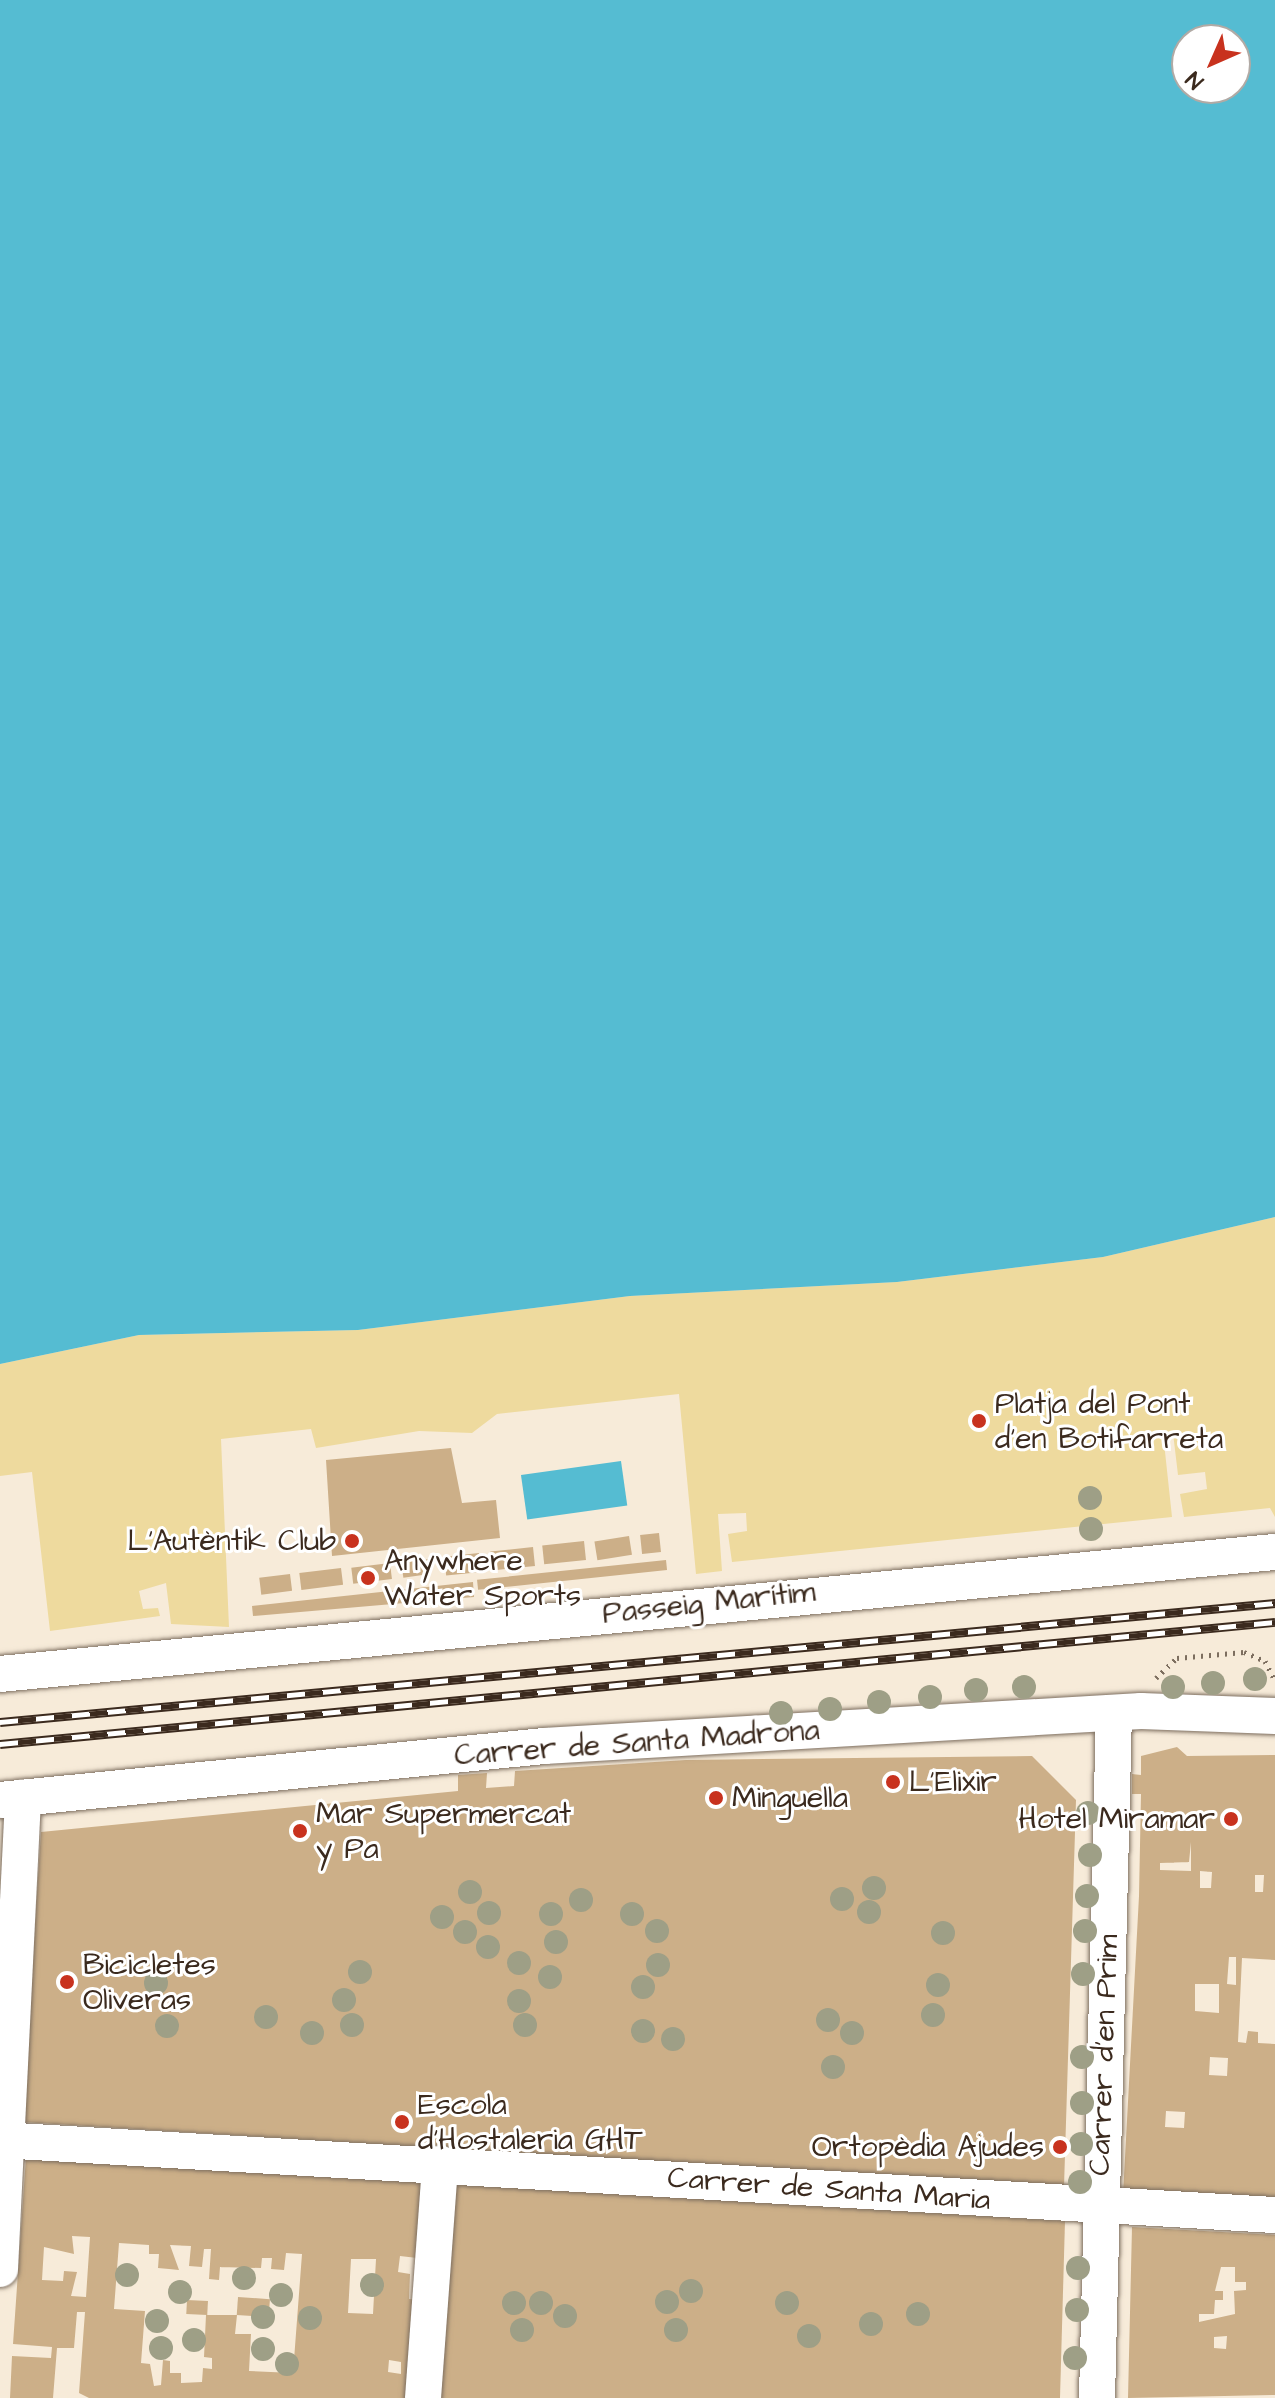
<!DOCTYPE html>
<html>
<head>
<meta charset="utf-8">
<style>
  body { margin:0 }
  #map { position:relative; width:1275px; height:2398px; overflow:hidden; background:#f7ebd9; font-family:"Architects Daughter",sans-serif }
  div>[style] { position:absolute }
  .sand>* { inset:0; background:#eeda9e }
  .water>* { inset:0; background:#55bcd2; transform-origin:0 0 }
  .building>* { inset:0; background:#ccaf88; transform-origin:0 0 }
  .path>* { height:5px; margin-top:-2.5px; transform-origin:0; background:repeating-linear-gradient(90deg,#7d6e5f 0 2px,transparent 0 8px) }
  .roads { filter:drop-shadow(0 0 2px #7d6e5f) drop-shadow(0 0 2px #7d6e5f) }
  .minor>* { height:36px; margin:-18px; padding:0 18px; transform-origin:18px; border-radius:18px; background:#fff }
  .rail>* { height:9px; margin-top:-4.5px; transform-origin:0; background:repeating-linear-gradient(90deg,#fff 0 18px,#3b2a1e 0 36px); box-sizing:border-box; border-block:2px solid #3b2a1e }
  .trees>* { width:24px; height:24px; margin:-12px; border-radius:50%; background:#9e9f86 }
  .dots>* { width:22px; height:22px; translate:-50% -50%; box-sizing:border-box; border:4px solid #fff; border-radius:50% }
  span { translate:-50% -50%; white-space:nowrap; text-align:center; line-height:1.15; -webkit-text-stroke:6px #fff; paint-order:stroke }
  .poi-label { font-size:30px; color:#3b2a1e }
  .left { translate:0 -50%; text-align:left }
  .right { translate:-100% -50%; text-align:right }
  .street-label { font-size:30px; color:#3b2a1e }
  .north { position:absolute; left:1171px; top:24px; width:80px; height:80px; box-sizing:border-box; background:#fff; border:2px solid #b1aaa5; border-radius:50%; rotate:225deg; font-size:22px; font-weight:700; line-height:32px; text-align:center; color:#3b2a1e }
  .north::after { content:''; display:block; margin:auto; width:28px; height:36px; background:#c8321e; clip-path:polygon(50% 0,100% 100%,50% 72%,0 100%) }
</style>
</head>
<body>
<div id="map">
  <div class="sand">
    <div style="clip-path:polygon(1275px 1217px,1275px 1517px,1270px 1508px,1184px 1517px,1180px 1494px,1207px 1489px,1205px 1472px,1178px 1475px,1173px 1433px,1163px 1433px,1172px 1517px,732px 1562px,728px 1534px,747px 1531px,746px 1513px,718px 1514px,722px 1571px,696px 1574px,679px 1394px,497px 1414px,472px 1433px,419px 1431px,316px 1448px,311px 1429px,221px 1439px,229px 1627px,171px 1624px,166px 1583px,139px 1591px,143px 1609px,158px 1608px,160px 1616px,50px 1631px,32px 1472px,0 1476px,0 1364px,139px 1335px,358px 1330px,630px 1296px,897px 1282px,1103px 1257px)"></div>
  </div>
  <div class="water">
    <div style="clip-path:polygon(evenodd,0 0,1275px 0,1275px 1217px,1103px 1257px,897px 1282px,630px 1296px,358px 1330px,139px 1335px,0 1364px,0 0,1235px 40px,1235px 88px,1187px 88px,1187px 40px,1235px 40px)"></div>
    <div style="left:621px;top:1461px;width:45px;height:101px;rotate:82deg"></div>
  </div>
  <div class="building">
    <div style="clip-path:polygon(451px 1448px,462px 1503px,496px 1500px,500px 1538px,332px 1556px,326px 1460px)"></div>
    <div style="left:659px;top:1533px;width:19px;height:19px;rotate:84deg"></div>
    <div style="left:629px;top:1536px;width:19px;height:35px;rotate:81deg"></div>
    <div style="left:584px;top:1541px;width:19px;height:42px;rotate:84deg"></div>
    <div style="left:533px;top:1547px;width:19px;height:43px;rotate:84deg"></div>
    <div style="left:479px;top:1553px;width:19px;height:35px;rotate:84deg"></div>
    <div style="left:429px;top:1559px;width:15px;height:28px;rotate:82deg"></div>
    <div style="left:666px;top:1560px;width:10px;height:190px;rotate:84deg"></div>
    <div style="left:390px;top:1563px;width:16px;height:39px;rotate:83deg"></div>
    <div style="left:341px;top:1568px;width:17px;height:42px;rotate:83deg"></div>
    <div style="left:290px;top:1574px;width:17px;height:31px;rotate:83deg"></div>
    <div style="clip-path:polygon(473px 1582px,474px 1597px,253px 1616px,252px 1606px)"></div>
    <div style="clip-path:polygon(evenodd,1177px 1747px,1187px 1756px,1275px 1755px,1275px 1960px,1242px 1958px,1238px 2042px,1246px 2043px,1248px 2031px,1258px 2032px,1258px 2043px,1275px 2044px,1275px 2201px,1123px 2195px,1139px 1896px,1141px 1794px,1132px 1794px,1132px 1774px,1141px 1775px,1141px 1756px,1177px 1747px,1191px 1842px,1191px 1871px,1160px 1870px,1160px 1863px,1189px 1862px,1191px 1842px,1177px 1747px,1200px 1871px,1212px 1872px,1211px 1888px,1200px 1888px,1200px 1871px,1177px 1747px,1255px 1875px,1264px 1875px,1263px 1892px,1255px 1892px,1255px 1875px,1177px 1747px,1229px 1957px,1236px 1957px,1236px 1985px,1227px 1984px,1229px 1957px,1177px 1747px,1195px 1984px,1219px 1984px,1219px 2013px,1195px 2011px,1195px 1984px,1177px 1747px,1210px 2057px,1228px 2058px,1227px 2076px,1209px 2075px,1210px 2057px,1177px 1747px,1166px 2111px,1185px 2112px,1184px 2128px,1165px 2127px,1166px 2111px)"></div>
    <div style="clip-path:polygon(1032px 1756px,1076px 1800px,1064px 2187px,22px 2122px,41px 1832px,458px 1791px,458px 1775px,487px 1773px,486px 1788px,514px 1786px,515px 1771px,686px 1760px)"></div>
    <div style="clip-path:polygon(evenodd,26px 2157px,432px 2183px,426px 2259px,400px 2256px,398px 2272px,410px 2274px,409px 2299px,424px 2300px,414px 2398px,89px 2398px,79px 2393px,85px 2312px,77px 2312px,74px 2348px,57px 2348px,53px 2398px,10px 2398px,12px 2356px,51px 2358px,52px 2347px,13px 2344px,26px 2157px,72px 2236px,90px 2237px,86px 2297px,71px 2296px,77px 2272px,64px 2271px,63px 2281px,42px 2280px,44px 2247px,74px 2254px,72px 2236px,26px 2157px,119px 2243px,149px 2245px,149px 2254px,159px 2254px,158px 2268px,169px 2269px,179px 2270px,170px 2245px,191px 2246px,189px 2266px,202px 2267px,204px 2249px,211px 2249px,209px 2279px,219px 2280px,220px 2267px,261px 2268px,262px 2258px,272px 2258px,271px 2269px,284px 2270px,286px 2253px,302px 2254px,293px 2373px,249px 2371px,251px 2334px,235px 2334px,237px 2315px,206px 2315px,204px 2357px,212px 2358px,212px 2369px,203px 2368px,202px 2382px,181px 2383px,181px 2373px,170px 2373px,170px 2361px,163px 2360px,161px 2385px,154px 2386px,150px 2364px,141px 2363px,145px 2311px,114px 2309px,119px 2243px,26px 2157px,351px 2259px,376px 2259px,373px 2314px,348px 2313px,351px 2259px,26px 2157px,389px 2360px,401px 2362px,401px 2374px,388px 2372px,389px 2360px)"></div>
    <div style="clip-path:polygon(446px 2183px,1065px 2221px,1060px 2398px,431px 2398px)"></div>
    <div style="clip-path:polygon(evenodd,1132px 2227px,1275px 2235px,1275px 2395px,1128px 2398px,1132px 2227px,1221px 2267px,1235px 2267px,1235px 2282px,1246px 2282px,1246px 2290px,1234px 2291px,1235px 2314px,1199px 2322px,1199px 2314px,1214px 2314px,1215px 2300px,1223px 2300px,1223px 2291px,1215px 2291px,1221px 2267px,1132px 2227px,1227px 2336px,1226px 2349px,1214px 2348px,1214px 2337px,1227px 2336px)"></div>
    <div style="left:238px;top:2297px;width:32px;height:18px;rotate:4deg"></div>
    <div style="left:187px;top:2300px;width:21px;height:14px;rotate:3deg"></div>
  </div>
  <div class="path">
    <div style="left:1156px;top:1678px;width:29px;rotate:-44deg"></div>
    <div style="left:1177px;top:1658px;width:67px;rotate:-5.1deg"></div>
    <div style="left:1244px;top:1652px;width:23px;rotate:23deg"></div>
    <div style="left:1265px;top:1661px;width:22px;rotate:63deg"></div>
  </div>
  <div class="roads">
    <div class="minor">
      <div style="left:0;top:1674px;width:1281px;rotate:-5.47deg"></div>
      <div style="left:0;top:1800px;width:547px;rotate:-5.67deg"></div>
      <div style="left:544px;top:1746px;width:598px;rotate:-3.36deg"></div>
      <div style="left:1141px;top:1711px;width:134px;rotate:2.1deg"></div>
      <div style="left:0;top:2140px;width:1277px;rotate:3.37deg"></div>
      <div style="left:0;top:2269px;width:472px;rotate:-87.2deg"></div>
      <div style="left:423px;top:2398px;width:235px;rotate:-85.8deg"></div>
      <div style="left:1097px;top:2398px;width:685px;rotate:-88.58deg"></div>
    </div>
  </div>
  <div class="rail">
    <div style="left:0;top:1722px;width:1281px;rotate:-5.33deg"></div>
    <div style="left:0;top:1744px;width:1281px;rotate:-5.47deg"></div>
  </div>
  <div class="trees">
    <div style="left:1090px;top:1498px"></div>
    <div style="left:1091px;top:1529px"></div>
    <div style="left:1255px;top:1679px"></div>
    <div style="left:1213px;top:1683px"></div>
    <div style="left:1024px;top:1687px"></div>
    <div style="left:1173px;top:1687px"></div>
    <div style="left:976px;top:1690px"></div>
    <div style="left:930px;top:1697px"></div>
    <div style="left:879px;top:1702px"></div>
    <div style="left:830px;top:1709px"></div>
    <div style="left:781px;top:1713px"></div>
    <div style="left:1088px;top:1813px"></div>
    <div style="left:1090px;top:1855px"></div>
    <div style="left:874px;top:1888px"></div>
    <div style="left:470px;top:1892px"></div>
    <div style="left:1087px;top:1896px"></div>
    <div style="left:842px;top:1899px"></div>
    <div style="left:581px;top:1900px"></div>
    <div style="left:869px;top:1912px"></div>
    <div style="left:489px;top:1913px"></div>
    <div style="left:551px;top:1914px"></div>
    <div style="left:632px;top:1914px"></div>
    <div style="left:442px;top:1917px"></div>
    <div style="left:657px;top:1931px"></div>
    <div style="left:1085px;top:1931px"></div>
    <div style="left:465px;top:1932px"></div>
    <div style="left:943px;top:1933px"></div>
    <div style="left:556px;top:1942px"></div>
    <div style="left:488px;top:1947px"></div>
    <div style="left:519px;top:1963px"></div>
    <div style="left:658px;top:1965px"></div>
    <div style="left:360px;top:1972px"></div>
    <div style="left:1083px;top:1974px"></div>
    <div style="left:550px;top:1977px"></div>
    <div style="left:156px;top:1983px"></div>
    <div style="left:938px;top:1985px"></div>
    <div style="left:643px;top:1987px"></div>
    <div style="left:344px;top:2000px"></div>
    <div style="left:519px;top:2001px"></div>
    <div style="left:933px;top:2015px"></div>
    <div style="left:266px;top:2017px"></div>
    <div style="left:828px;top:2020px"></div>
    <div style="left:352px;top:2025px"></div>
    <div style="left:525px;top:2025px"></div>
    <div style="left:167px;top:2026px"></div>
    <div style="left:643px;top:2031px"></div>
    <div style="left:312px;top:2033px"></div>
    <div style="left:852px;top:2033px"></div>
    <div style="left:673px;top:2039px"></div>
    <div style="left:1082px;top:2057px"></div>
    <div style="left:833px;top:2067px"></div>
    <div style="left:1082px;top:2103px"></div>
    <div style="left:1081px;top:2144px"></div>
    <div style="left:1080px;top:2182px"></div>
    <div style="left:1078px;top:2268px"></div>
    <div style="left:127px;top:2275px"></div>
    <div style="left:244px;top:2278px"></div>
    <div style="left:372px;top:2285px"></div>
    <div style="left:691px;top:2291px"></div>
    <div style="left:180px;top:2292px"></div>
    <div style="left:281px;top:2295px"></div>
    <div style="left:667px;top:2302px"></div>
    <div style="left:514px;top:2303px"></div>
    <div style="left:541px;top:2303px"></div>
    <div style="left:787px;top:2303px"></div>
    <div style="left:1077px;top:2310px"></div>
    <div style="left:918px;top:2314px"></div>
    <div style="left:565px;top:2316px"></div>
    <div style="left:263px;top:2317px"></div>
    <div style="left:310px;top:2318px"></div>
    <div style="left:157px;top:2321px"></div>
    <div style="left:871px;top:2324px"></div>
    <div style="left:522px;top:2330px"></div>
    <div style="left:676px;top:2330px"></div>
    <div style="left:809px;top:2336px"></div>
    <div style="left:194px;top:2340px"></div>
    <div style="left:161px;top:2348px"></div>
    <div style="left:263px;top:2349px"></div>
    <div style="left:1075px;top:2358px"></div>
    <div style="left:287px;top:2364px"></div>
  </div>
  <div class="dots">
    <div style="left:979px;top:1421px;background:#c8321e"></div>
    <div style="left:352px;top:1541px;background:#c8321e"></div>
    <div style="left:368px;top:1578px;background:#c8321e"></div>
    <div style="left:893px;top:1782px;background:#c8321e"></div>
    <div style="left:716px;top:1798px;background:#c8321e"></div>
    <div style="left:1231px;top:1819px;background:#c8321e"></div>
    <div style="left:300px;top:1831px;background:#c8321e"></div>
    <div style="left:67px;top:1982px;background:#c8321e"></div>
    <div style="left:402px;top:2122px;background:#c8321e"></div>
    <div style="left:1060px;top:2147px;background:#c8321e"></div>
  </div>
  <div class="poi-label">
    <span class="left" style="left:995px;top:1421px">Platja del Pont<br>d'en Botifarreta</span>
    <span class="right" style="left:336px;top:1541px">L'Autèntik Club</span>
    <span class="left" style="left:384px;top:1578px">Anywhere<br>Water Sports</span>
    <span class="left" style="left:909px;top:1782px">L'Elixir</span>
    <span class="left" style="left:732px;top:1798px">Minguella</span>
    <span class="left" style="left:316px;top:1831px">Mar Supermercat<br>y Pa</span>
    <span class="right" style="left:1215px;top:1819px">Hotel Miramar</span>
    <span class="left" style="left:83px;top:1982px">Bicicletes<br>Oliveras</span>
    <span class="left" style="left:418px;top:2122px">Escola<br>d'Hostaleria GHT</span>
    <span class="right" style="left:1044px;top:2147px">Ortopèdia Ajudes</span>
  </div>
  <div class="street-label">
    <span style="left:709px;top:1603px;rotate:-6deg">Passeig Marítim</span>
    <span style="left:637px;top:1743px;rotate:-4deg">Carrer de Santa Madrona</span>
    <span style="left:1104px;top:2055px;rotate:-88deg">Carrer d'en Prim</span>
    <span style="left:829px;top:2189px;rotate:4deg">Carrer de Santa Maria</span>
  </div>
  <div class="north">N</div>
</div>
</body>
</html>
